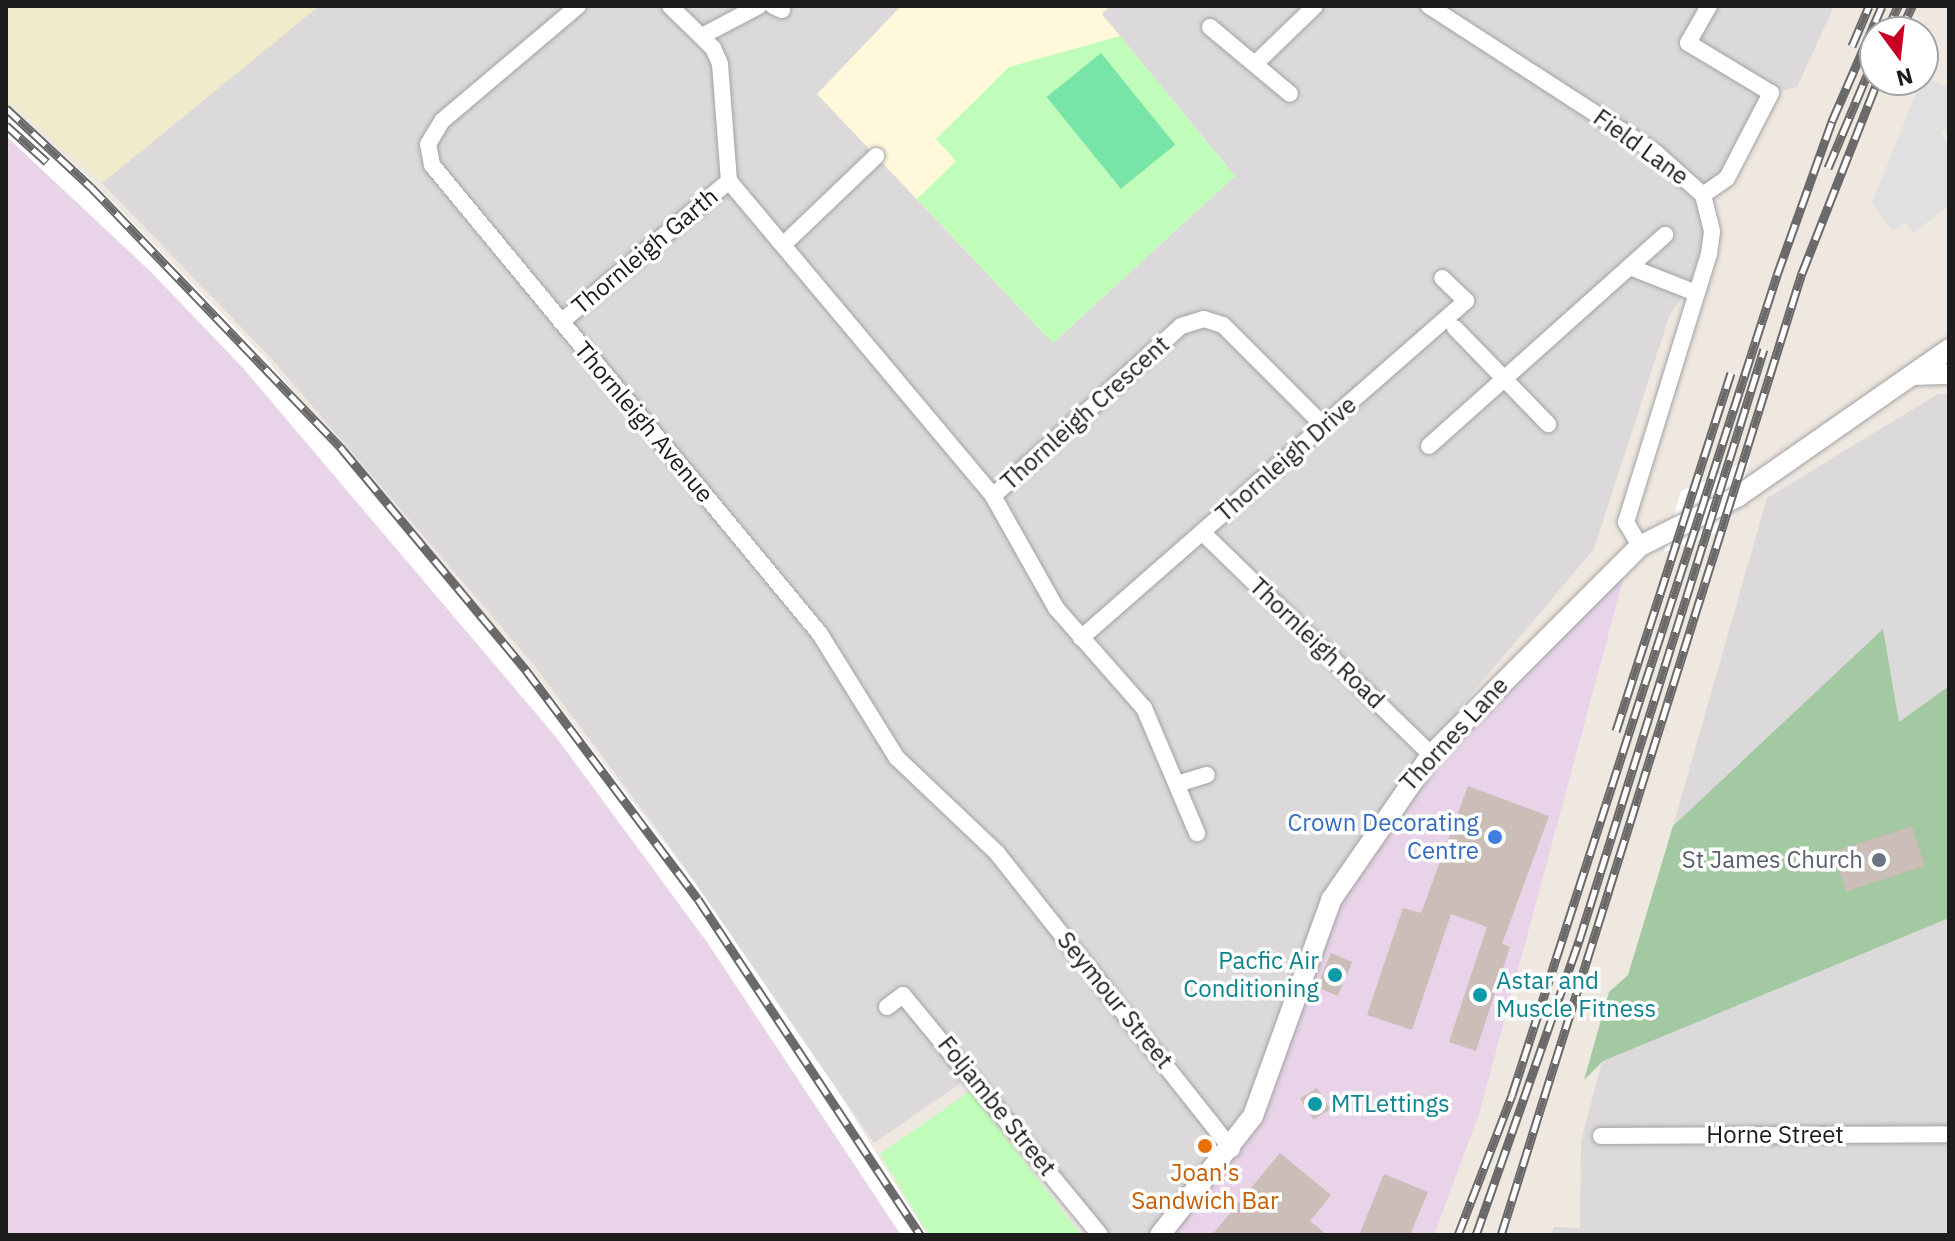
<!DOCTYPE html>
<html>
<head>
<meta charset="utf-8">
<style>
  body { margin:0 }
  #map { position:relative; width:1955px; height:1241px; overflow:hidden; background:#efe8e1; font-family:"IBM Plex Sans",sans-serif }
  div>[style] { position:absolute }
  .residential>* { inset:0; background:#dbd9da }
  .industrial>* { inset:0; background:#e8d3e8 }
  .education>* { inset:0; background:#fff8da }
  .farmland>* { inset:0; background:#efebcb }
  .cemetery>* { inset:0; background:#a2c9a1 }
  .park>* { inset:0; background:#c1fdba }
  .pitch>* { inset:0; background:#79e4a8; transform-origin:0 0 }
  .parking>* { inset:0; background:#e0e0e0 }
  .pier>* { inset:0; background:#fff }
  .building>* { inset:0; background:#cbbdb7; transform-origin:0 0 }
  .roads { filter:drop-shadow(0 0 2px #a3a3a3) drop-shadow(0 0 2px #a3a3a3) }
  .minor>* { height:16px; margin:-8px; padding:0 8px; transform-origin:8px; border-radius:8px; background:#fff }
  .tertiary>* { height:20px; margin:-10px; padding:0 10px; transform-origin:10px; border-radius:10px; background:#fff }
  .rail>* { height:9px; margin-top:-4.5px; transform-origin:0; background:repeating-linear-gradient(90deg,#fff 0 18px,#6a6a6a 0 36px); box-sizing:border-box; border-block:2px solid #6a6a6a }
  .dots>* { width:22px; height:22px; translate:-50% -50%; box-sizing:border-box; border:4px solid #fff; border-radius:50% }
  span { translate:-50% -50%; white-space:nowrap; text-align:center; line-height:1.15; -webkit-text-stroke:7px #fff; paint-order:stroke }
  .street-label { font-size:24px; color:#1c1c1c }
  .shop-label { font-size:24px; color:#366cbe }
  .right { translate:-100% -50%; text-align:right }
  .worship-label { font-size:24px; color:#5b616d }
  .culture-label { font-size:24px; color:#0d838f }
  .left { translate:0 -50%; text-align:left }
  .food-label { font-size:24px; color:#c56008 }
  .frame { position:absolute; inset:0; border:8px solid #1c1c1c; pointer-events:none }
  .north { position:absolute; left:1859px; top:16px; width:80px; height:80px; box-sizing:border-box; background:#fff; border:2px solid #a4a4a4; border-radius:50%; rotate:165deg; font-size:22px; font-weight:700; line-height:32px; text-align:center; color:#1c1c1c }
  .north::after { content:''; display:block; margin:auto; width:28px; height:36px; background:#c90024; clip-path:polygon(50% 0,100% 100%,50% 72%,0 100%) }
</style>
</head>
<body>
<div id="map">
  <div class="residential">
    <div style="clip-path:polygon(319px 6px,1834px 6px,1797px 87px,1771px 93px,1727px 178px,1703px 195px,1708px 230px,1687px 291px,1670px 314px,1594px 549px,1459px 709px,1468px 716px,1253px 1116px,1160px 1235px,1100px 1235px,974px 1074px,874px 1143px,674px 852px,534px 665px,271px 358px,102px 183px)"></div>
    <div style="clip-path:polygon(1938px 394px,1949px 394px,1949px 686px,1899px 722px,1883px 630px,1673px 826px,1767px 498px)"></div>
    <div style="clip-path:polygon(1949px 918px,1949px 1235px,1551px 1235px,1554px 1227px,1580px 1228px,1581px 1142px,1602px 1061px)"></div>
  </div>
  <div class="industrial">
    <div style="clip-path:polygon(6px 126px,87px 197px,335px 456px,688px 905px,912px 1235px,6px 1235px)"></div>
    <div style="clip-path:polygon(1625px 573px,1479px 1114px,1434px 1235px,1160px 1235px,1232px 1149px,1303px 967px,1400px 793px)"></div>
  </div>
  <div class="education">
    <div style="clip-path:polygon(901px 6px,1110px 6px,1102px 14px,1235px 176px,1053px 343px,817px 94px)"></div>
  </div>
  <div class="farmland">
    <div style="clip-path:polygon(6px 6px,319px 6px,102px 183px,6px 99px)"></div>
  </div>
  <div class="cemetery">
    <div style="clip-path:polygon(1883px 629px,1899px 722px,1949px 686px,1949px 918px,1603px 1061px,1584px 1080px,1609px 992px,1628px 975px,1673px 826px)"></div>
  </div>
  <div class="park">
    <div style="clip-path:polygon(1120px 36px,1235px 176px,1053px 343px,917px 199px,956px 161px,936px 139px,1009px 67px)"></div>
    <div style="clip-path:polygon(970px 1091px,1081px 1235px,929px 1235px,880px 1154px)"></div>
  </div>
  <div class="pitch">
    <div style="left:1101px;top:53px;width:118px;height:70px;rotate:51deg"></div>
  </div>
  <div class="parking">
    <div style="clip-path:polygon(1923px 76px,1949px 87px,1949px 127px,1941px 132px,1949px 147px,1949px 206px,1913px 233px,1905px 223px,1892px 231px,1872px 203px)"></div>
  </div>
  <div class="pier">
    <div style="clip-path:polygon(6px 104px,87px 176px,265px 358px,526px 662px,695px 883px,839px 1093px,927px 1235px,901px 1235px,707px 942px,556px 737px,243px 368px,151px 272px,6px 136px)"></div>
    <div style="clip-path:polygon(1751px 458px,1727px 528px,1698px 540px,1717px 476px)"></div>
    <div style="clip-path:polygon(1715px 477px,1696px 541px,1664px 552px,1681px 491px)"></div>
  </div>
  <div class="building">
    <div style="clip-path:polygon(1468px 786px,1549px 816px,1502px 944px,1510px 947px,1476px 1051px,1449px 1042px,1487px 927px,1451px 914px,1412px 1030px,1367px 1015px,1403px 908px,1421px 913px)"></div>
    <div style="left:1912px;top:826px;width:42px;height:83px;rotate:72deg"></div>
    <div style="left:1331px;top:953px;width:23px;height:37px;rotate:23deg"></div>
    <div style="left:1317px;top:1088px;width:25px;height:20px;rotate:58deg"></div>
    <div style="clip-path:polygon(1280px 1153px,1331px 1195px,1310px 1221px,1327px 1235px,1212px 1235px)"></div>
    <div style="clip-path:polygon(1384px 1174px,1428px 1192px,1410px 1235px,1359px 1235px)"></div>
  </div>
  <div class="roads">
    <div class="minor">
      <div style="left:578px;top:6px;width:178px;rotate:139.8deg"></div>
      <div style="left:442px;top:121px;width:27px;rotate:121deg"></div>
      <div style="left:428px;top:144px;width:21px;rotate:79deg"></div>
      <div style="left:432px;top:165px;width:609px;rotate:50.4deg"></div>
      <div style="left:820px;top:634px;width:146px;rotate:58.2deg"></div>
      <div style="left:897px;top:758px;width:138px;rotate:43.5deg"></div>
      <div style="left:997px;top:853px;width:378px;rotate:51.6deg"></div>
      <div style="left:670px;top:6px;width:60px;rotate:44.3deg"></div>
      <div style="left:713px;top:48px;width:17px;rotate:66deg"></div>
      <div style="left:720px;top:64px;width:117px;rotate:85.6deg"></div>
      <div style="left:729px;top:181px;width:411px;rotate:50deg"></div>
      <div style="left:993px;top:496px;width:129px;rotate:60.6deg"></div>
      <div style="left:1056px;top:608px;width:133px;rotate:48.7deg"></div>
      <div style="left:1144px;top:708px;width:136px;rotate:67deg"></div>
      <div style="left:773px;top:6px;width:10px;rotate:24deg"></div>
      <div style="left:1429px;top:6px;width:270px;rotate:32.9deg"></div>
      <div style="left:1656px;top:153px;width:63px;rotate:41.8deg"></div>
      <div style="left:1703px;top:195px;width:38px;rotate:76deg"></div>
      <div style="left:1712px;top:232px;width:22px;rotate:98deg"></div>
      <div style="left:1709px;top:254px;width:281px;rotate:107.2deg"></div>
      <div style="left:1626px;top:522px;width:28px;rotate:60deg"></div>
      <div style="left:1210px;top:27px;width:104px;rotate:39.9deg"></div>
      <div style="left:702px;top:36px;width:64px;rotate:-27.8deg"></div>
      <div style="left:1255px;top:64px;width:83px;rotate:-44deg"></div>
      <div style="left:1703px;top:195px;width:29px;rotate:-35deg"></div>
      <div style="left:1727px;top:178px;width:96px;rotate:-62.6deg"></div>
      <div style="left:1771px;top:93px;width:97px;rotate:-148.9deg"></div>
      <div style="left:1688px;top:43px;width:43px;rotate:-60.4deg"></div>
      <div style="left:783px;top:245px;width:129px;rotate:-43.7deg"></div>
      <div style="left:1630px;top:267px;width:71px;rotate:21.5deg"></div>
      <div style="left:561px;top:322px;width:219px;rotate:-40deg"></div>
      <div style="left:1455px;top:328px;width:134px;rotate:45.9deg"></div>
      <div style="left:1429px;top:446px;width:317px;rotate:-41.8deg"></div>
      <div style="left:993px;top:496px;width:253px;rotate:-42.1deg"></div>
      <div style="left:1181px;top:326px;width:24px;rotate:-17deg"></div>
      <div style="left:1204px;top:319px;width:20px;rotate:18deg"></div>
      <div style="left:1223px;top:325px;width:143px;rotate:45deg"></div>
      <div style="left:1202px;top:532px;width:320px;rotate:44.2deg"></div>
      <div style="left:1081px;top:638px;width:512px;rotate:-41.2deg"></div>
      <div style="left:1466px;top:301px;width:33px;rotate:-136deg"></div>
      <div style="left:1177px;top:784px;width:31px;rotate:-17deg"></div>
      <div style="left:887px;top:1007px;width:20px;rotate:-37deg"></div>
      <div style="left:903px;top:995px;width:310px;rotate:50.6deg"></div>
      <div style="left:1601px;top:1136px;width:348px;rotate:-0.3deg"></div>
    </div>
    <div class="tertiary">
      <div style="left:1914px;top:375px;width:35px;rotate:-2deg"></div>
      <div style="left:1160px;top:1235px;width:151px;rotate:-52deg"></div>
      <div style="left:1253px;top:1116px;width:230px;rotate:-70.1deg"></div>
      <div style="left:1331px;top:900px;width:176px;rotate:-55.4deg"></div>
      <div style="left:1431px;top:755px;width:296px;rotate:-45deg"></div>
      <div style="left:1640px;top:546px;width:109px;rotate:-26.8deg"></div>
      <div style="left:1737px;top:497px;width:259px;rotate:-34.9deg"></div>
    </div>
  </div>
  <div class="rail">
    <div style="left:1886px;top:32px;width:29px;rotate:-65deg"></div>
    <div style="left:1900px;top:32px;width:29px;rotate:-65deg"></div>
    <div style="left:1852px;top:46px;width:43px;rotate:-67deg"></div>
    <div style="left:6px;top:108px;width:116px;rotate:42.9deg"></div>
    <div style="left:91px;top:187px;width:363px;rotate:46.2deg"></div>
    <div style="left:342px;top:449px;width:288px;rotate:50.2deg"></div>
    <div style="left:526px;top:670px;width:286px;rotate:53.1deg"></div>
    <div style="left:698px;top:899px;width:403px;rotate:56.5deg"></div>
    <div style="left:6px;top:125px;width:55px;rotate:42.1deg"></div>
    <div style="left:1828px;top:168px;width:121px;rotate:-67.2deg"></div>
    <div style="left:1616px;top:731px;width:376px;rotate:-72.2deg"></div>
    <div style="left:1458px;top:1235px;width:150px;rotate:-68.9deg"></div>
    <div style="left:1512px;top:1095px;width:862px;rotate:-72.09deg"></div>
    <div style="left:1777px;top:275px;width:164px;rotate:-70.3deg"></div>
    <div style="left:1832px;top:121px;width:125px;rotate:-66.5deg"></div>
    <div style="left:1476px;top:1235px;width:312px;rotate:-70.7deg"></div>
    <div style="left:1579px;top:941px;width:620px;rotate:-72.65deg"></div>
    <div style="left:1501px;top:1235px;width:1008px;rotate:-72.63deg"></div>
    <div style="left:1802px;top:273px;width:207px;rotate:-68.5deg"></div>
  </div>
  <div class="dots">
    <div style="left:1495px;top:837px;background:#3f7fe0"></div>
    <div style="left:1879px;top:860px;background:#6b7280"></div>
    <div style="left:1335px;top:975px;background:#0f9aa8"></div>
    <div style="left:1480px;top:995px;background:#0f9aa8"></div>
    <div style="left:1315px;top:1104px;background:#0f9aa8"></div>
    <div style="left:1205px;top:1146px;background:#e8710a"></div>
  </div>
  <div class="street-label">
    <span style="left:1641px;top:147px;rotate:36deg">Field Lane</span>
    <span style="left:645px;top:251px;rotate:-40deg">Thornleigh Garth</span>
    <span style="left:1085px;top:413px;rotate:-42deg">Thornleigh Crescent</span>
    <span style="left:644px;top:422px;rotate:50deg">Thornleigh Avenue</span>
    <span style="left:1286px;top:459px;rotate:-41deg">Thornleigh Drive</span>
    <span style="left:1317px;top:643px;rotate:44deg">Thornleigh Road</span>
    <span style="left:1454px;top:734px;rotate:-47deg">Thornes Lane</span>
    <span style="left:1115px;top:1000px;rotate:51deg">Seymour Street</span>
    <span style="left:997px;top:1106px;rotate:51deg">Foljambe Street</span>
    <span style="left:1775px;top:1135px">Horne Street</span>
  </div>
  <div class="shop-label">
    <span class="right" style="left:1479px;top:837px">Crown Decorating<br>Centre</span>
  </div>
  <div class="worship-label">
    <span class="right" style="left:1863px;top:860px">St James Church</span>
  </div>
  <div class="culture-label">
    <span class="right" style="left:1319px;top:975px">Pacfic Air<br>Conditioning</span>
    <span class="left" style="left:1496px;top:995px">Astar and<br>Muscle Fitness</span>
    <span class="left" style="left:1331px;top:1104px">MTLettings</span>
  </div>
  <div class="food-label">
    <span style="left:1205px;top:1187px">Joan's<br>Sandwich Bar</span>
  </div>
  <div class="frame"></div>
  <div class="north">N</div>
</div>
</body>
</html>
